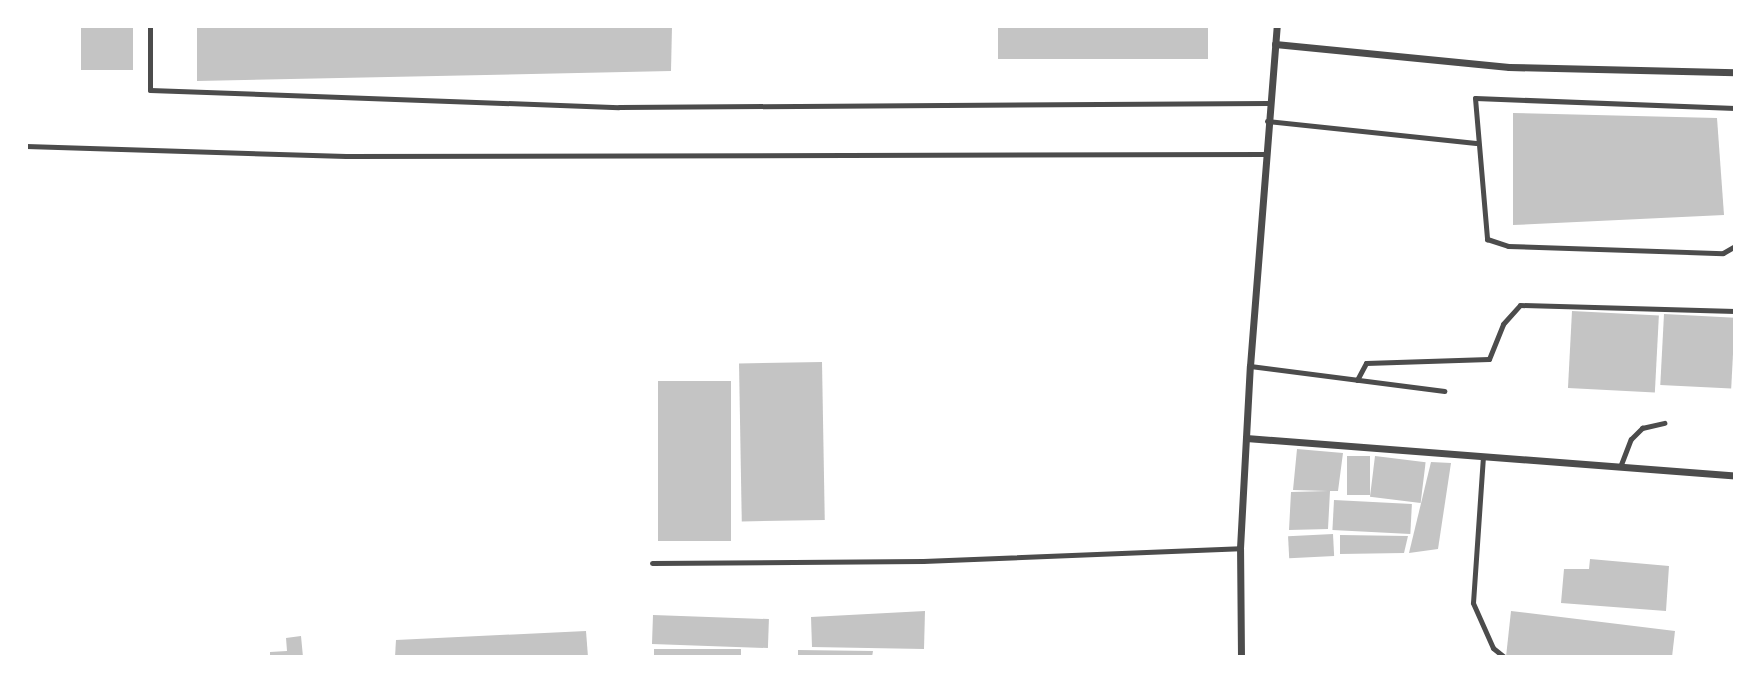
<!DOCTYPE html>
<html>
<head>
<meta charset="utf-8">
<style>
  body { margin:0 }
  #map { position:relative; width:1761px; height:683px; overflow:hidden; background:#fff; font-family:Arial,sans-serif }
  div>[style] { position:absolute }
  .building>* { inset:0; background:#c4c4c4; transform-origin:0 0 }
  .service>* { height:5px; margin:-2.5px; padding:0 2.5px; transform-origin:2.5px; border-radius:2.5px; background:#4c4c4c }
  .minor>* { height:7px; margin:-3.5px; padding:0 3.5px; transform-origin:3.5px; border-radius:3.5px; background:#4c4c4c }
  span { translate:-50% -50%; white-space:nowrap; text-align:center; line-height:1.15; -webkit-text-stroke:5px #fff; paint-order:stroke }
  .frame { position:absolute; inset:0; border:28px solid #fff; pointer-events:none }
</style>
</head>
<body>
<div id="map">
  <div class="building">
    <div style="left:81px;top:26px;width:52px;height:44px"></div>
    <div style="clip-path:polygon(197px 26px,672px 26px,671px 71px,197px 81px)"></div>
    <div style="left:998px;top:26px;width:210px;height:33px"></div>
    <div style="clip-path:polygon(1513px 113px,1717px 118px,1724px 215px,1513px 225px)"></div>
    <div style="left:1572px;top:311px;width:87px;height:77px;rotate:3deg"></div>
    <div style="left:1664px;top:314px;width:71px;height:71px;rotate:3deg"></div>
    <div style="left:822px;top:362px;width:158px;height:83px;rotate:89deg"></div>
    <div style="left:658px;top:381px;width:73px;height:160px"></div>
    <div style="clip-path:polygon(1297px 449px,1343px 453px,1338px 491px,1330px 491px,1328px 529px,1289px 530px,1291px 492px,1328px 491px,1293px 490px)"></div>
    <div style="left:1347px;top:456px;width:23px;height:39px"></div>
    <div style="left:1375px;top:456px;width:51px;height:41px;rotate:7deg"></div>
    <div style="clip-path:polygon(1431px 462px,1451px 463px,1438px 549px,1409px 553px)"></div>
    <div style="left:1334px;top:500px;width:78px;height:30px;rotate:3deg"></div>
    <div style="left:1333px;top:534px;width:22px;height:45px;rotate:87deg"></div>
    <div style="clip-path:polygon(1340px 535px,1408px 536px,1404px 553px,1340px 554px)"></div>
    <div style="clip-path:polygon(1590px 559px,1669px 566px,1666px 611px,1561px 603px,1564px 569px,1589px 569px)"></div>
    <div style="clip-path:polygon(925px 611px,924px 649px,812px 647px,811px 617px)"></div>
    <div style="clip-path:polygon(1511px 611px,1675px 631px,1672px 657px,1506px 657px)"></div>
    <div style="left:653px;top:615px;width:116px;height:29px;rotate:2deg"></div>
    <div style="clip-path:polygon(586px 631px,588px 657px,395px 657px,396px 640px)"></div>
    <div style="clip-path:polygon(301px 636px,303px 657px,270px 657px,270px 652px,287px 651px,286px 638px)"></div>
    <div style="left:741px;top:649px;width:8px;height:87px;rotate:90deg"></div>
    <div style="clip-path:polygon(798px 650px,873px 651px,872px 657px,798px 657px)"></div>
  </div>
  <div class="service">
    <div style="left:150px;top:26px;width:64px;rotate:90deg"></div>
    <div style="left:150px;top:90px;width:469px;rotate:2.1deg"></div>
    <div style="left:619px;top:107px;width:649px;rotate:-0.35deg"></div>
    <div style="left:1735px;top:108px;width:260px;rotate:-177.8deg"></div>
    <div style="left:1475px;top:98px;width:142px;rotate:85.1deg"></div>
    <div style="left:1487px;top:239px;width:22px;rotate:18deg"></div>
    <div style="left:1508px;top:246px;width:215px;rotate:1.9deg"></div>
    <div style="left:1723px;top:253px;width:14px;rotate:-30deg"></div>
    <div style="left:1267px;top:121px;width:210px;rotate:6deg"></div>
    <div style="left:26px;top:146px;width:320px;rotate:1.8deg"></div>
    <div style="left:346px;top:156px;width:919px;rotate:-0.12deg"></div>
    <div style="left:1250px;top:366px;width:196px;rotate:7.3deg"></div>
    <div style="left:1357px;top:380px;width:19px;rotate:-62deg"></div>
    <div style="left:1366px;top:363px;width:123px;rotate:-1.9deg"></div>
    <div style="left:1489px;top:359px;width:38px;rotate:-68deg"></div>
    <div style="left:1503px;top:324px;width:25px;rotate:-48deg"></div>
    <div style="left:1520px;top:305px;width:215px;rotate:1.6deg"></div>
    <div style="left:1483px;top:456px;width:147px;rotate:93.9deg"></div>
    <div style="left:1473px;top:603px;width:49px;rotate:66deg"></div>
    <div style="left:1493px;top:648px;width:14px;rotate:39deg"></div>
    <div style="left:1620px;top:467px;width:30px;rotate:-69deg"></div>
    <div style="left:1631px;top:439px;width:16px;rotate:-45deg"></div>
    <div style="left:1642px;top:428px;width:23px;rotate:-13deg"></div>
    <div style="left:652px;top:563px;width:271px;rotate:-0.4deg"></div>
    <div style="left:923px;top:561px;width:317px;rotate:-2.3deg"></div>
  </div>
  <div class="minor">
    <div style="left:1275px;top:44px;width:235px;rotate:5.6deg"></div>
    <div style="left:1509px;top:67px;width:226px;rotate:1.3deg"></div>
    <div style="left:1246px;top:438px;width:490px;rotate:4.4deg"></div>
    <div style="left:1241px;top:657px;width:109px;rotate:-90.5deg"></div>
    <div style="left:1240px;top:548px;width:182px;rotate:-86.9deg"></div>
    <div style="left:1250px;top:366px;width:341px;rotate:-85.5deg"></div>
  </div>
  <div class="frame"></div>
</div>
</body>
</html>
